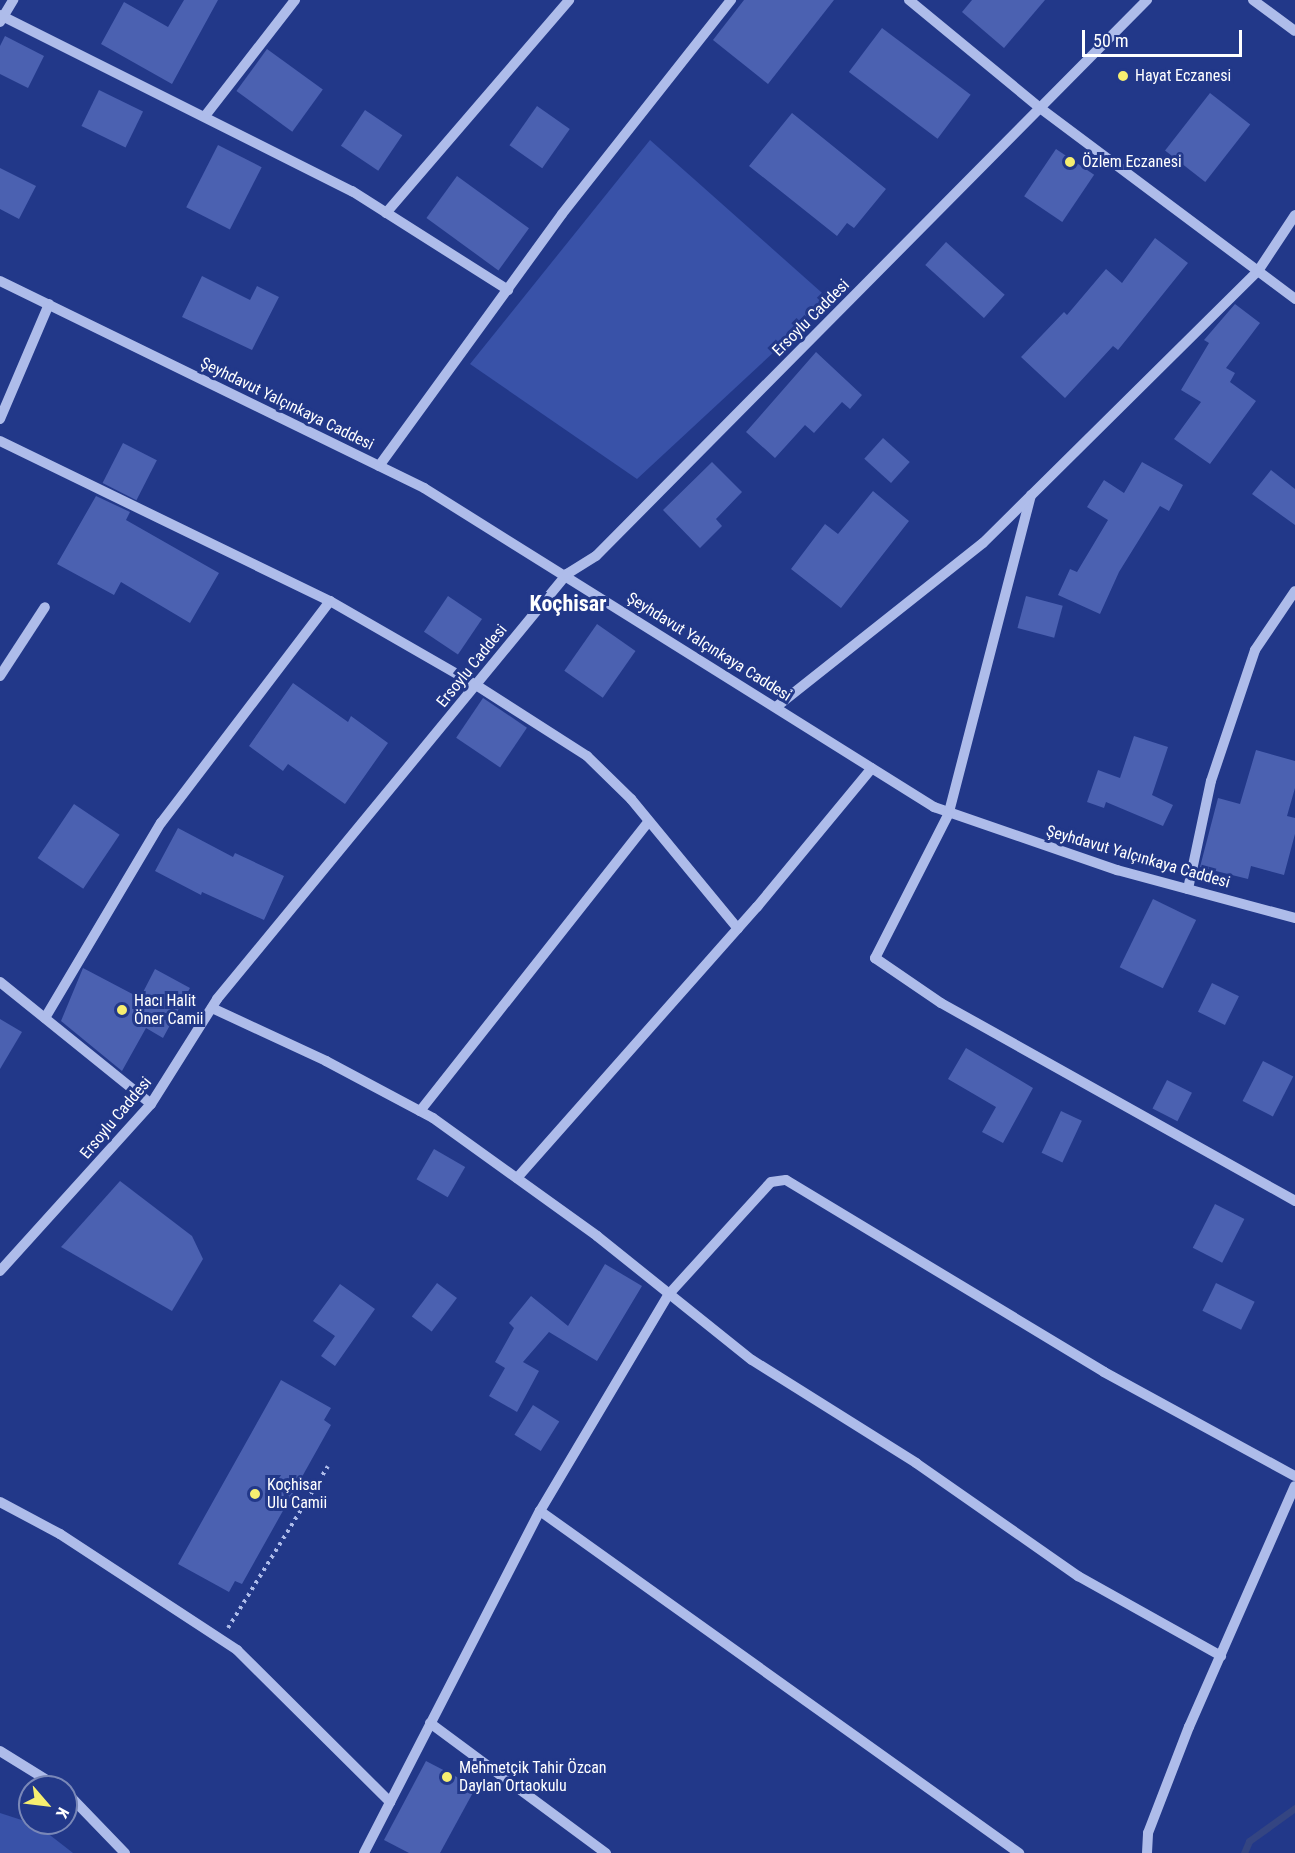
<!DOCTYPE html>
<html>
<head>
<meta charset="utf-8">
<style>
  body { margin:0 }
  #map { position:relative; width:1295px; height:1853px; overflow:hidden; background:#223889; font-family:"Roboto Condensed",sans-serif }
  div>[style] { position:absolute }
  .green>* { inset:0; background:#3952a8 }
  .stream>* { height:7px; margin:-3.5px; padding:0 3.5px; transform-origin:3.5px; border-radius:3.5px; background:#344582 }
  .building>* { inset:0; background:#4b61b1; transform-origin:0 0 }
  .path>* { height:4px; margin-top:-2px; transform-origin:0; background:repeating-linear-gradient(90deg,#aebcea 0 3px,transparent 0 7.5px) }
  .minor>* { height:10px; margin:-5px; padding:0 5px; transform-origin:5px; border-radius:5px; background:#aebcea }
  .dots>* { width:16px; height:16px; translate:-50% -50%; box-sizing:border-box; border:3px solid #223889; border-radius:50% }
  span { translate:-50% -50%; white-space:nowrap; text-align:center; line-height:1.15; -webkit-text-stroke:6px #223889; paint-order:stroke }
  .poi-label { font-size:16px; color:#fff }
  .left { translate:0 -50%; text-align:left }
  .street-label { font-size:16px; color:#fff }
  .district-label { font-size:22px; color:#fff; font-weight:700 }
  .north { position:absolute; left:18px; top:1775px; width:60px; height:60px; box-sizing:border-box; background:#223889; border:2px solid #7a88b8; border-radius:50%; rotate:118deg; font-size:16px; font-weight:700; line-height:24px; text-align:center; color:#fff }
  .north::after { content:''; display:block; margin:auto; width:21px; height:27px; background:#f6ee70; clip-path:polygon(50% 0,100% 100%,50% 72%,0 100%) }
  .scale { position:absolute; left:1082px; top:30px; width:160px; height:27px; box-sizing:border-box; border:3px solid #fff; border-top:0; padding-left:8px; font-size:18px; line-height:21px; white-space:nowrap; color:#fff; -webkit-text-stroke:4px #223889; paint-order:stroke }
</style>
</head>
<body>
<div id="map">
  <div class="green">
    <div style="clip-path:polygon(650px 140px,830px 300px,637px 479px,470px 364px)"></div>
    <div style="clip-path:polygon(0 1813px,37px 1825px,73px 1853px,0 1853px)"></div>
  </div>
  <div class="stream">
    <div style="left:1244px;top:1853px;width:13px;rotate:-67deg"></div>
    <div style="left:1249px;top:1841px;width:57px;rotate:-35.7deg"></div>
  </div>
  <div class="building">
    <div style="clip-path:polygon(184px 0,218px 0,172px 84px,101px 44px,124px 2px,168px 27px)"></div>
    <div style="clip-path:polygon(744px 0,834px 0,768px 84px,713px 40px)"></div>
    <div style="clip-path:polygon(972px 0,1045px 0,1004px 48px,962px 12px)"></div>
    <div style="left:882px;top:28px;width:111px;height:55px;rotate:37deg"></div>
    <div style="clip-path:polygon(5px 36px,44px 56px,28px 88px,0 74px,0 46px)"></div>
    <div style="left:267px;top:49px;width:69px;height:52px;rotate:36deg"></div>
    <div style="left:99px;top:90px;width:49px;height:40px;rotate:26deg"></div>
    <div style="left:1210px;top:93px;width:51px;height:73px;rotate:38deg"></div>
    <div style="left:537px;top:106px;width:40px;height:48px;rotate:35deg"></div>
    <div style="left:365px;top:110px;width:45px;height:43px;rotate:34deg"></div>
    <div style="clip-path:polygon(792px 113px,886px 189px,854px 228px,847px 223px,837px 236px,749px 166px)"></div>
    <div style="left:218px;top:145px;width:49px;height:70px;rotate:27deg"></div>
    <div style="left:1056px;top:149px;width:46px;height:57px;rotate:34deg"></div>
    <div style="clip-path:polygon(0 168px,36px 186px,19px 219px,0 209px)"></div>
    <div style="left:457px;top:176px;width:89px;height:52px;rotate:36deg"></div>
    <div style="clip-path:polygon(1155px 238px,1188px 263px,1118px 350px,1113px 346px,1065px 398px,1021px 357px,1064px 312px,1067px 315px,1106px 269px,1122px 283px)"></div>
    <div style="left:946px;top:242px;width:79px;height:31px;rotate:42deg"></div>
    <div style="clip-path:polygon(202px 276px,250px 300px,257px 286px,279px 297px,252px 350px,182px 317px)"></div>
    <div style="clip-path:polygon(1235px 304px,1260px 323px,1226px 368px,1235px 373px,1230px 382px,1256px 401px,1210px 464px,1174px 439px,1201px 402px,1181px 390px,1209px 343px,1204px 340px)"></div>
    <div style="clip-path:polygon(816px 352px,862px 395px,850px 409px,842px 402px,814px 433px,805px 425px,775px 458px,746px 432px)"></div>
    <div style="left:883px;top:438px;width:36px;height:28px;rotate:42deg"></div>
    <div style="left:123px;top:443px;width:38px;height:45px;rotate:27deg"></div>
    <div style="clip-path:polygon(712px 462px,742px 492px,716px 519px,722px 526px,700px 548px,663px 510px)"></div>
    <div style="clip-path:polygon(1142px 462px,1183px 485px,1169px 511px,1160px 506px,1119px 572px,1100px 614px,1058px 595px,1070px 569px,1077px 572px,1108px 520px,1087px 507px,1104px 480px,1124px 493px)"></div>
    <div style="clip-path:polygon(1271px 470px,1295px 489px,1295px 525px,1252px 494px)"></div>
    <div style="clip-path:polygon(873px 491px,909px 521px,841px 608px,791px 569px,825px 524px,838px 534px)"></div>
    <div style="clip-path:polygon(96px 496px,130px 512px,126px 520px,219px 573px,190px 623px,121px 582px,114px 595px,57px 564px)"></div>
    <div style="left:448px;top:596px;width:41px;height:43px;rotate:34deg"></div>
    <div style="left:1026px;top:596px;width:38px;height:33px;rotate:15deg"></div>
    <div style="left:597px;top:624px;width:47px;height:57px;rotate:35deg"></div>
    <div style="clip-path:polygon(293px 683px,348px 722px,351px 716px,388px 743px,345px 804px,288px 764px,283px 771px,249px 746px)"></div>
    <div style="left:483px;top:698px;width:53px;height:48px;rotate:34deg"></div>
    <div style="clip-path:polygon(1134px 736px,1168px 747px,1152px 795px,1173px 805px,1163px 826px,1106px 802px,1104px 808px,1087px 802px,1098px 770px,1120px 778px)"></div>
    <div style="clip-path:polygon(1256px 750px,1295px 761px,1295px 788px,1287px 816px,1295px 818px,1295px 834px,1284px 875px,1251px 866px,1248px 879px,1200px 867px,1218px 798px,1240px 804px)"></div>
    <div style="left:74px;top:804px;width:55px;height:65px;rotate:34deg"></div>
    <div style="clip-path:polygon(178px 828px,233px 857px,235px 853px,284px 876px,264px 920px,202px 892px,201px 895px,155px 871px)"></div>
    <div style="left:1153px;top:899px;width:48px;height:76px;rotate:26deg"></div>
    <div style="clip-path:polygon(83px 968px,140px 998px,155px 969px,190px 988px,163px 1038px,146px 1028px,122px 1071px,61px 1021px)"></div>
    <div style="left:1212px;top:983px;width:30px;height:32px;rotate:26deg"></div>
    <div style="clip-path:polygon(0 1019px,22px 1032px,0 1069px)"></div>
    <div style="clip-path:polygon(966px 1048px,1033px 1088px,1003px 1143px,982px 1132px,996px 1107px,948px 1079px)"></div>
    <div style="left:1263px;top:1061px;width:34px;height:45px;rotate:27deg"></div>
    <div style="left:1167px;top:1080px;width:28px;height:32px;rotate:27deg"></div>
    <div style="left:1061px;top:1111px;width:23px;height:46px;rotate:25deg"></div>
    <div style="left:434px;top:1149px;width:36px;height:35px;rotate:30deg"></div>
    <div style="clip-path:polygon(120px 1181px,192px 1236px,203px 1259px,172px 1311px,61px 1247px)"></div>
    <div style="left:1215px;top:1204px;width:33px;height:49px;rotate:27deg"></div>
    <div style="clip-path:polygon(605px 1264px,642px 1286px,597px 1361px,549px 1332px,523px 1362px,539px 1371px,517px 1412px,489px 1396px,505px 1368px,495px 1362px,514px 1328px,509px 1323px,531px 1296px,568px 1326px)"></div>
    <div style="left:437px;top:1283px;width:25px;height:42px;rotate:37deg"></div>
    <div style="left:1216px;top:1283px;width:43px;height:31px;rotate:26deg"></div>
    <div style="clip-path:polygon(340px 1284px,375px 1309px,335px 1366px,321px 1356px,335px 1336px,313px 1321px)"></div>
    <div style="clip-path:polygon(281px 1380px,331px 1408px,324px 1420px,331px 1425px,242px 1584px,235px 1581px,229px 1592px,178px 1564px)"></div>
    <div style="left:533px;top:1405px;width:31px;height:35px;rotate:32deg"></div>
    <div style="clip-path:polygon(426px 1761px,476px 1787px,440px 1853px,409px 1853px,384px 1840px)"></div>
  </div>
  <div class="path">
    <div style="left:228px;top:1628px;width:190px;rotate:-58.3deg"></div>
  </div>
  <div class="minor">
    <div style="left:909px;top:0;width:170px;rotate:39.5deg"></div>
    <div style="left:1040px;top:108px;width:319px;rotate:36.8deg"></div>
    <div style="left:1253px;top:0;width:52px;rotate:36.4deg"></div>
    <div style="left:0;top:15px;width:394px;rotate:26.6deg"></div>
    <div style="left:352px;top:191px;width:185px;rotate:32.4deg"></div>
    <div style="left:0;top:22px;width:26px;rotate:-59deg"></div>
    <div style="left:205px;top:116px;width:147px;rotate:-52.2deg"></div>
    <div style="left:386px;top:213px;width:281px;rotate:-49.3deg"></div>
    <div style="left:0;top:281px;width:472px;rotate:26deg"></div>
    <div style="left:424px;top:488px;width:602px;rotate:32.03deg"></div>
    <div style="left:934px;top:807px;width:194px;rotate:19deg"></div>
    <div style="left:1117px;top:870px;width:184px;rotate:15.1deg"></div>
    <div style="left:0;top:419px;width:125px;rotate:-66.9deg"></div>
    <div style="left:0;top:441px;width:367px;rotate:25.9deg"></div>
    <div style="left:330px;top:601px;width:168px;rotate:29.9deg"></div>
    <div style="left:476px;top:685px;width:132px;rotate:32.6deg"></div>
    <div style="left:587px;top:756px;width:62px;rotate:44.3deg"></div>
    <div style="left:631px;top:799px;width:168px;rotate:50.5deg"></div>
    <div style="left:379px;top:466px;width:311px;rotate:-54deg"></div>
    <div style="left:562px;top:214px;width:273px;rotate:-51.7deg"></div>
    <div style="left:1031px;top:495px;width:328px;rotate:104.5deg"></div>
    <div style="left:949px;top:813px;width:163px;rotate:117deg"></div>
    <div style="left:875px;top:958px;width:80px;rotate:34.3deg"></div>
    <div style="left:941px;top:1003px;width:406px;rotate:29.2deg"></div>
    <div style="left:0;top:676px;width:82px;rotate:-56.9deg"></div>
    <div style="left:776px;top:707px;width:264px;rotate:-38.4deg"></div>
    <div style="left:983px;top:543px;width:387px;rotate:-44.7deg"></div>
    <div style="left:1258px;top:271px;width:67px;rotate:-56.5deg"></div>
    <div style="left:1188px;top:889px;width:110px;rotate:-78deg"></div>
    <div style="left:1211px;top:781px;width:138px;rotate:-71.4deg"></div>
    <div style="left:1255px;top:650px;width:71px;rotate:-55.9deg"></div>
    <div style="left:0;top:982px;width:194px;rotate:38.9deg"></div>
    <div style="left:212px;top:1008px;width:126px;rotate:24.9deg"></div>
    <div style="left:326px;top:1061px;width:121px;rotate:28deg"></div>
    <div style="left:433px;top:1118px;width:202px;rotate:35.7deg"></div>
    <div style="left:597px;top:1236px;width:198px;rotate:38.7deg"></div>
    <div style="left:752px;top:1360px;width:194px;rotate:32.1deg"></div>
    <div style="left:916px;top:1463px;width:198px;rotate:34.9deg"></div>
    <div style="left:1078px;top:1576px;width:164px;rotate:29.2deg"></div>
    <div style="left:45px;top:1018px;width:227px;rotate:-59.3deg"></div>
    <div style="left:161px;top:823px;width:279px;rotate:-52.7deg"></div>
    <div style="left:420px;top:1111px;width:368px;rotate:-51.7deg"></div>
    <div style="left:517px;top:1178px;width:362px;rotate:-48.5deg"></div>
    <div style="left:757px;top:907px;width:180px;rotate:-50.4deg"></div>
    <div style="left:0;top:1271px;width:225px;rotate:-47.9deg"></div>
    <div style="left:151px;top:1104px;width:124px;rotate:-57.8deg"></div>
    <div style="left:217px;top:999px;width:551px;rotate:-50.53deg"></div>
    <div style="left:567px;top:574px;width:34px;rotate:-32deg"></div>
    <div style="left:596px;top:556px;width:783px;rotate:-45.26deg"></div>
    <div style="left:0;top:1502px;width:68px;rotate:28.1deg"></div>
    <div style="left:60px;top:1534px;width:212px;rotate:33.2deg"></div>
    <div style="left:237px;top:1650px;width:216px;rotate:44.8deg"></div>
    <div style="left:540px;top:1511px;width:589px;rotate:35.53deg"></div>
    <div style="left:430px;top:1723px;width:219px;rotate:36.5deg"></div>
    <div style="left:0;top:1751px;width:68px;rotate:31.8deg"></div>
    <div style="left:66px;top:1792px;width:85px;rotate:46deg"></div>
    <div style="left:364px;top:1853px;width:385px;rotate:-62.8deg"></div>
    <div style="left:540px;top:1511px;width:252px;rotate:-59.3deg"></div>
    <div style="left:669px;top:1294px;width:151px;rotate:-47.7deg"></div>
    <div style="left:771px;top:1182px;width:15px;rotate:-8deg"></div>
    <div style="left:786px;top:1180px;width:371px;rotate:31.1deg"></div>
    <div style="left:1104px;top:1372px;width:217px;rotate:28.6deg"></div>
    <div style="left:1147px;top:1853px;width:20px;rotate:-87deg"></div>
    <div style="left:1148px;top:1833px;width:114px;rotate:-68.9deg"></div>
    <div style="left:1189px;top:1727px;width:263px;rotate:-66.3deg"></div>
  </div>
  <div class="dots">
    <div style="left:1123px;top:76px;background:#f6ee70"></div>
    <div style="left:1070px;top:162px;background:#f6ee70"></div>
    <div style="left:122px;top:1010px;background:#f6ee70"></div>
    <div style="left:255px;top:1494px;background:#f6ee70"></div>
    <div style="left:447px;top:1777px;background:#f6ee70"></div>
  </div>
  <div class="poi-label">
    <span class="left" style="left:1135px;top:76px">Hayat Eczanesi</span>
    <span class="left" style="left:1082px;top:162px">Özlem Eczanesi</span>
    <span class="left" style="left:134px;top:1010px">Hacı Halit<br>Öner Camii</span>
    <span class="left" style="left:267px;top:1494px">Koçhisar<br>Ulu Camii</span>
    <span class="left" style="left:459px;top:1777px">Mehmetçik Tahir Özcan<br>Daylan Ortaokulu</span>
  </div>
  <div class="street-label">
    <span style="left:811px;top:318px;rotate:-45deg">Ersoylu Caddesi</span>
    <span style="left:287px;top:404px;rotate:26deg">Şeyhdavut Yalçınkaya Caddesi</span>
    <span style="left:709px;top:647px;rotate:32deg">Şeyhdavut Yalçınkaya Caddesi</span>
    <span style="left:472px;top:666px;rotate:-51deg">Ersoylu Caddesi</span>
    <span style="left:1138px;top:857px;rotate:16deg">Şeyhdavut Yalçınkaya Caddesi</span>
    <span style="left:116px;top:1118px;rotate:-50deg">Ersoylu Caddesi</span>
  </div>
  <div class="district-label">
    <span style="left:568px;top:604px">Koçhisar</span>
  </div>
  <div class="north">K</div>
  <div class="scale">50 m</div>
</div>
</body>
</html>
